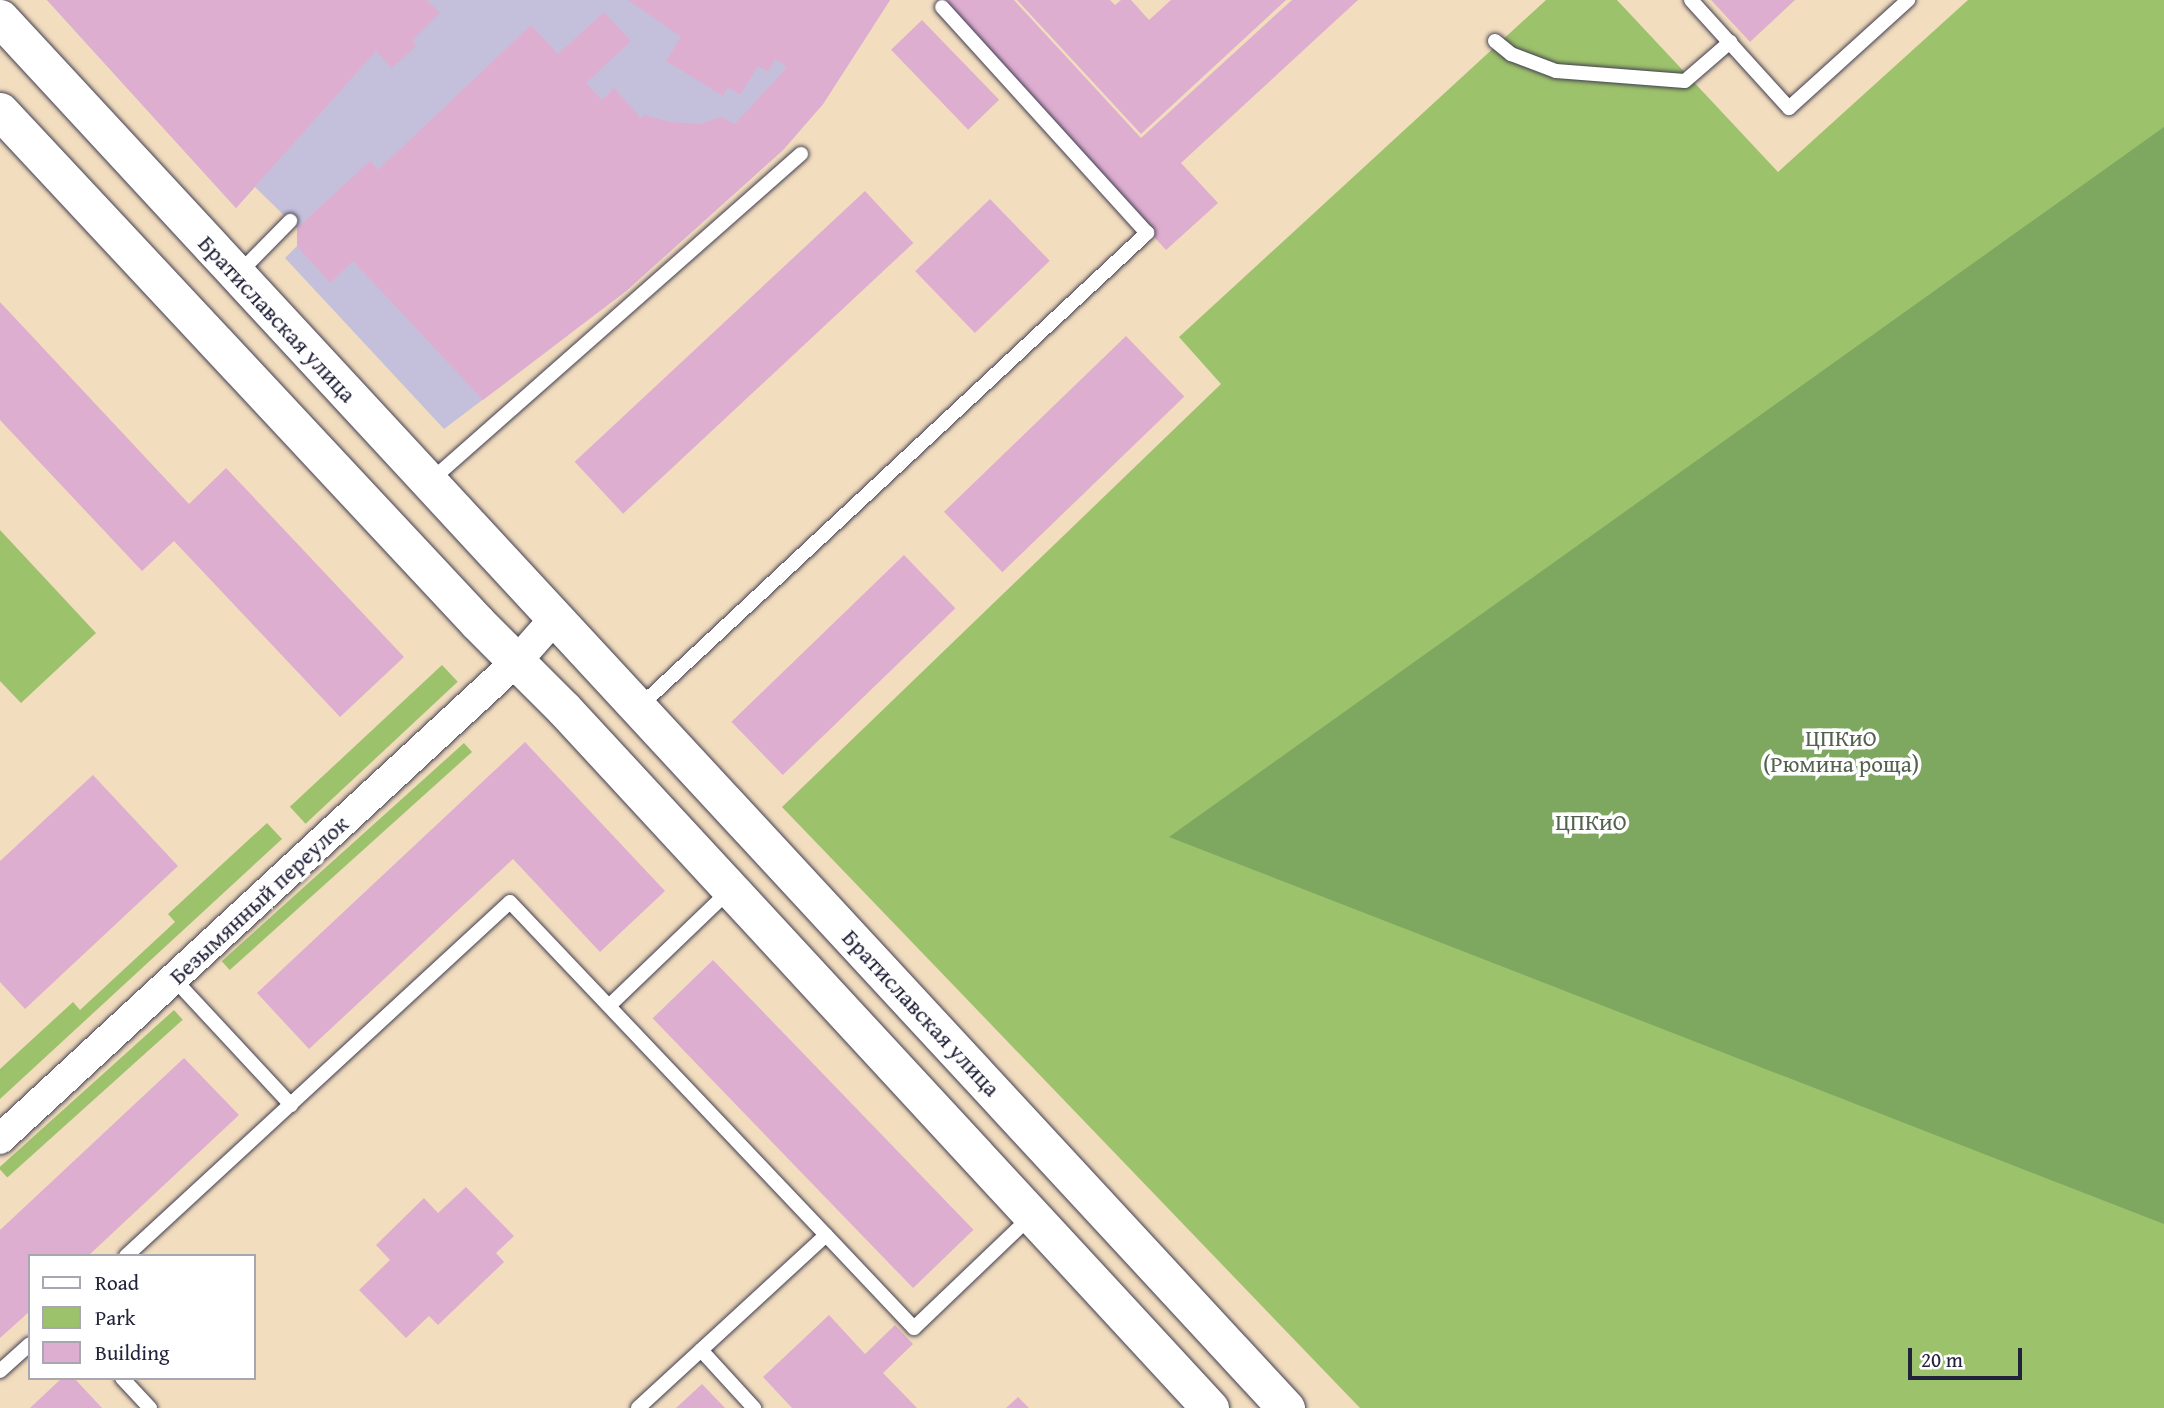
<!DOCTYPE html>
<html>
<head>
<meta charset="utf-8">
<style>
  body { margin:0 }
  #map { position:relative; width:2164px; height:1408px; overflow:hidden; background:#f2ddbf; font-family:"Gentium Book Plus",serif }
  div>[style] { position:absolute }
  .industrial>* { inset:0; background:#c4c0db }
  .green>* { inset:0; background:#9dc26c; transform-origin:0 0 }
  .forest>* { inset:0; background:#7ea860 }
  .building>* { inset:0; background:#deaed1; transform-origin:0 0 }
  .roads { filter:drop-shadow(0 0 2px #413e4f) drop-shadow(0 0 2px #413e4f) }
  .service>* { height:14px; margin:-7px; padding:0 7px; transform-origin:7px; border-radius:7px; background:#fff }
  .minor>* { height:30px; margin:-15px; padding:0 15px; transform-origin:15px; border-radius:15px; background:#fff }
  .tertiary>* { height:37px; margin:-18.5px; padding:0 18.5px; transform-origin:18.5px; border-radius:18.5px; background:#fff }
  span { translate:-50% -50%; white-space:nowrap; text-align:center; line-height:1.15; -webkit-text-stroke:7px #fff; paint-order:stroke }
  .street-label { font-size:23px; color:#22223b }
  .park-label { font-size:23px; color:#53624f }
  .legend { position:absolute; left:28px; top:1254px; width:228px; height:126px; box-sizing:border-box; background:#fff; border:2px solid #a7a7b1; margin:0; padding:9px 12px; list-style:none; font-size:21px; color:#22223b }
  .legend li { display:flex; align-items:center; gap:14px; height:35px }
  .legend b { width:35px; border:2px solid #a7a7b1 }
  .scale { position:absolute; left:1908px; top:1348px; width:114px; height:32px; box-sizing:border-box; border:4px solid #22223b; border-top:0; padding-left:9px; font-size:21px; line-height:24px; white-space:nowrap; color:#22223b; -webkit-text-stroke:5px #fff; paint-order:stroke }
</style>
</head>
<body>
<div id="map">
  <div class="industrial">
    <div style="clip-path:polygon(47px 0,890px 0,823px 104px,783px 150px,626px 291px,444px 429px,285px 258px,297px 246px,297px 228px,255px 187px,236px 208px)"></div>
  </div>
  <div class="green">
    <div style="clip-path:polygon(1546px 0,1617px 0,1778px 172px,1968px 0,2164px 0,2164px 1408px,1360px 1408px,782px 807px,1221px 384px,1179px 337px)"></div>
    <div style="clip-path:polygon(0 530px,96px 633px,21px 703px,0 681px)"></div>
    <div style="left:442px;top:665px;width:23px;height:208px;rotate:47deg"></div>
    <div style="left:464px;top:743px;width:12px;height:326px;rotate:48deg"></div>
    <div style="clip-path:polygon(267px 823px,282px 839px,0 1099px,0 1069px,73px 1002px,80px 1010px,175px 922px,168px 914px)"></div>
    <div style="left:174px;top:1010px;width:13px;height:236px;rotate:48deg"></div>
  </div>
  <div class="forest">
    <div style="clip-path:polygon(2164px 127px,2164px 1224px,1169px 837px)"></div>
  </div>
  <div class="building">
    <div style="clip-path:polygon(47px 0,427px 0,440px 13px,412px 41px,416px 46px,392px 68px,376px 51px,236px 208px)"></div>
    <div style="clip-path:polygon(628px 0,890px 0,823px 104px,783px 150px,626px 291px,483px 400px,353px 261px,330px 283px,297px 246px,297px 228px,370px 161px,378px 170px,531px 25px,558px 54px,604px 12px,631px 41px,586px 83px,602px 100px,614px 88px,641px 118px,644px 115px,671px 122px,701px 124px,721px 117px,735px 124px,787px 67px,775px 59px,768px 72px,758px 66px,740px 95px,728px 87px,723px 96px,666px 61px,681px 37px)"></div>
    <div style="clip-path:polygon(937px 0,1014px 0,1141px 138px,1292px 0,1358px 0,1181px 163px,1218px 203px,1166px 250px)"></div>
    <div style="clip-path:polygon(1017px 0,1110px 0,1115px 5px,1121px 0,1131px 0,1149px 20px,1171px 0,1286px 0,1141px 134px)"></div>
    <div style="clip-path:polygon(1711px 0,1795px 0,1750px 42px)"></div>
    <div style="left:922px;top:20px;width:111px;height:43px;rotate:46deg"></div>
    <div style="left:865px;top:191px;width:71px;height:397px;rotate:47deg"></div>
    <div style="left:990px;top:199px;width:86px;height:104px;rotate:46deg"></div>
    <div style="clip-path:polygon(0 302px,189px 504px,226px 468px,404px 657px,340px 717px,174px 541px,142px 571px,0 420px)"></div>
    <div style="left:1126px;top:336px;width:84px;height:253px;rotate:46deg"></div>
    <div style="left:904px;top:555px;width:74px;height:240px;rotate:46deg"></div>
    <div style="clip-path:polygon(525px 742px,665px 891px,600px 952px,513px 859px,309px 1049px,257px 993px)"></div>
    <div style="clip-path:polygon(93px 775px,178px 866px,25px 1009px,0 982px,0 861px)"></div>
    <div style="left:713px;top:960px;width:375px;height:84px;rotate:46deg"></div>
    <div style="clip-path:polygon(184px 1058px,239px 1115px,88px 1256px,30px 1256px,30px 1311px,0 1338px,0 1230px)"></div>
    <div style="clip-path:polygon(466px 1187px,514px 1236px,496px 1253px,504px 1262px,438px 1325px,429px 1316px,406px 1338px,359px 1290px,390px 1260px,376px 1245px,424px 1198px,438px 1213px)"></div>
    <div style="clip-path:polygon(829px 1315px,865px 1354px,895px 1325px,913px 1344px,883px 1373px,917px 1408px,792px 1408px,763px 1377px)"></div>
    <div style="clip-path:polygon(62px 1378px,74px 1378px,102px 1408px,30px 1408px)"></div>
    <div style="clip-path:polygon(702px 1384px,725px 1408px,676px 1408px)"></div>
    <div style="clip-path:polygon(1018px 1397px,1029px 1408px,1006px 1408px)"></div>
  </div>
  <div class="roads">
    <div class="service">
      <div style="left:1691px;top:0;width:146px;rotate:47.8deg"></div>
      <div style="left:1789px;top:108px;width:161px;rotate:-42.2deg"></div>
      <div style="left:1495px;top:41px;width:21px;rotate:39deg"></div>
      <div style="left:1511px;top:54px;width:48px;rotate:20.7deg"></div>
      <div style="left:1556px;top:71px;width:129px;rotate:4.4deg"></div>
      <div style="left:1685px;top:81px;width:60px;rotate:-40.9deg"></div>
      <div style="left:237px;top:275px;width:76px;rotate:-45.5deg"></div>
      <div style="left:429px;top:482px;width:496px;rotate:-41.4deg"></div>
      <div style="left:639px;top:707px;width:695px;rotate:-43.02deg"></div>
      <div style="left:1147px;top:233px;width:305px;rotate:-132.2deg"></div>
      <div style="left:174px;top:979px;width:172px;rotate:47.1deg"></div>
      <div style="left:610px;top:1005px;width:165px;rotate:-43.8deg"></div>
      <div style="left:126px;top:1256px;width:522px;rotate:-42.67deg"></div>
      <div style="left:510px;top:902px;width:459px;rotate:46.5deg"></div>
      <div style="left:701px;top:1350px;width:79px;rotate:47.6deg"></div>
      <div style="left:0;top:1371px;width:40px;rotate:-42deg"></div>
      <div style="left:122px;top:1378px;width:41px;rotate:47deg"></div>
      <div style="left:638px;top:1408px;width:255px;rotate:-42.6deg"></div>
      <div style="left:826px;top:1235px;width:128px;rotate:46.6deg"></div>
      <div style="left:914px;top:1328px;width:162px;rotate:-43.7deg"></div>
    </div>
    <div class="minor">
      <div style="left:0;top:1139px;width:704px;rotate:-42.76deg"></div>
      <div style="left:517px;top:661px;width:57px;rotate:-48.5deg"></div>
    </div>
    <div class="tertiary">
      <div style="left:0;top:18px;width:1894px;rotate:47.23deg"></div>
      <div style="left:0;top:111px;width:699px;rotate:46.97deg"></div>
      <div style="left:477px;top:622px;width:123px;rotate:45deg"></div>
      <div style="left:564px;top:709px;width:952px;rotate:47.26deg"></div>
    </div>
  </div>
  <div class="street-label">
    <span style="left:277px;top:319px;rotate:47deg">Братиславская улица</span>
    <span style="left:259px;top:900px;rotate:-43deg">Безымянный переулок</span>
    <span style="left:921px;top:1013px;rotate:47deg">Братиславская улица</span>
  </div>
  <div class="park-label">
    <span style="left:1841px;top:751px">ЦПКиО<br>(Рюмина роща)</span>
    <span style="left:1591px;top:822px">ЦПКиО</span>
  </div>
  <ul class="legend">
  <li><b style="height:9px;background:#fff"></b>Road</li>
  <li><b style="height:19px;background:#9dc26c"></b>Park</li>
  <li><b style="height:19px;background:#deaed1"></b>Building</li>
  </ul>
  <div class="scale">20 m</div>
</div>
</body>
</html>
